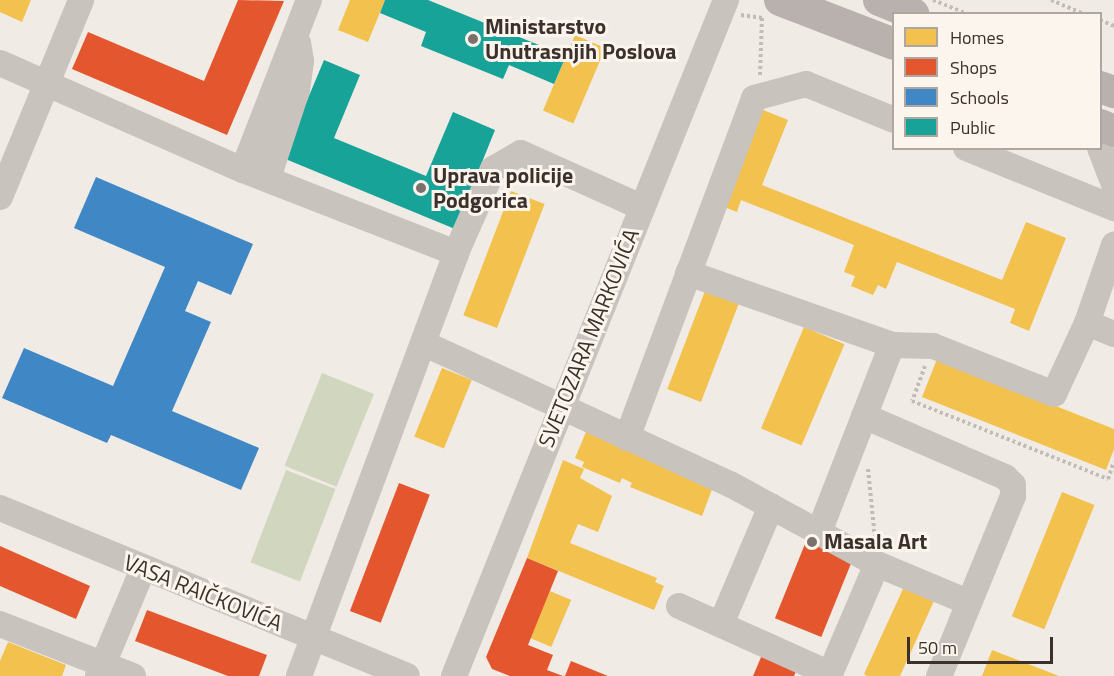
<!DOCTYPE html>
<html>
<head>
<meta charset="utf-8">
<style>
  body { margin:0 }
  #map { position:relative; width:1114px; height:676px; overflow:hidden; background:#f0ebe5; font-family:"Titillium Web",sans-serif }
  div>[style] { position:absolute }
  .green>* { inset:0; background:#d1d6bf; transform-origin:0 0 }
  .homes>* { inset:0; background:#f2c14e; transform-origin:0 0 }
  .shops>* { inset:0; background:#e4572e; transform-origin:0 0 }
  .schools>* { inset:0; background:#3f88c5 }
  .public>* { inset:0; background:#17a398 }
  .path>* { height:4px; margin-top:-2px; transform-origin:0; background:repeating-linear-gradient(90deg,#c2bbb6 0 3px,transparent 0 6px) }
  .minor>* { height:26px; margin:-13px; padding:0 13px; transform-origin:13px; border-radius:13px; background:#c9c3be }
  .major>* { height:32px; margin:-16px; padding:0 16px; transform-origin:16px; border-radius:16px; background:#b8b1ad }
  .dots>* { width:16px; height:16px; translate:-50% -50%; box-sizing:border-box; border:3px solid #fbf5ee; border-radius:50% }
  span { translate:-50% -50%; white-space:nowrap; text-align:center; line-height:1.15; -webkit-text-stroke:6px #fbf5ee; paint-order:stroke }
  .poi-label { font-size:22px; color:#3b302b; font-weight:700 }
  .left { translate:0 -50%; text-align:left }
  .street-label { font-size:22px; color:#3b302b }
  .legend { position:absolute; left:892px; top:12px; width:210px; height:138px; box-sizing:border-box; background:#fbf5ee; border:2px solid #aea6a0; margin:0; padding:8px 10px; list-style:none; font-size:18px; color:#3b302b }
  .legend li { display:flex; align-items:center; gap:12px; height:30px }
  .legend b { width:30px; border:2px solid #aea6a0 }
  .scale { position:absolute; left:907px; top:637px; width:146px; height:27px; box-sizing:border-box; border:3px solid #3b302b; border-top:0; padding-left:8px; font-size:18px; line-height:21px; white-space:nowrap; color:#3b302b; -webkit-text-stroke:4px #fbf5ee; paint-order:stroke }
</style>
</head>
<body>
<div id="map">
  <div class="green">
    <div style="left:322px;top:373px;width:56px;height:100px;rotate:22deg"></div>
    <div style="left:286px;top:470px;width:53px;height:99px;rotate:21deg"></div>
  </div>
  <div class="homes">
    <div style="clip-path:polygon(0 0,31px 0,22px 22px,0 12px)"></div>
    <div style="clip-path:polygon(350px 0,385px 0,368px 42px,338px 30px)"></div>
    <div style="left:575px;top:35px;width:33px;height:82px;rotate:23deg"></div>
    <div style="clip-path:polygon(758px 108px,788px 120px,762px 185px,1002px 280px,1026px 222px,1066px 238px,1029px 331px,1010px 323px,1015px 309px,897px 262px,886px 289px,878px 285px,873px 295px,851px 286px,855px 276px,844px 272px,854px 245px,741px 200px,737px 212px,719px 205px)"></div>
    <div style="left:511px;top:191px;width:36px;height:133px;rotate:21deg"></div>
    <div style="left:705px;top:291px;width:36px;height:105px;rotate:21deg"></div>
    <div style="left:804px;top:327px;width:44px;height:110px;rotate:23deg"></div>
    <div style="clip-path:polygon(937px 359px,1114px 429px,1114px 449px,1106px 470px,922px 397px)"></div>
    <div style="left:442px;top:368px;width:32px;height:74px;rotate:22deg"></div>
    <div style="clip-path:polygon(586px 432px,714px 484px,702px 516px,630px 487px,632px 483px,622px 478px,620px 483px,582px 467px,584px 462px,575px 458px)"></div>
    <div style="clip-path:polygon(563px 460px,584px 469px,580px 478px,612px 496px,598px 532px,578px 524px,570px 543px,657px 578px,655px 582px,664px 586px,654px 610px,527px 558px)"></div>
    <div style="left:1062px;top:492px;width:35px;height:134px;rotate:22deg"></div>
    <div style="clip-path:polygon(908px 578px,938px 592px,900px 676px,867px 676px,864px 674px)"></div>
    <div style="left:550px;top:591px;width:23px;height:51px;rotate:23deg"></div>
    <div style="clip-path:polygon(8px 642px,66px 665px,62px 676px,0 676px,0 661px)"></div>
    <div style="clip-path:polygon(992px 650px,1059px 676px,982px 676px)"></div>
  </div>
  <div class="shops">
    <div style="clip-path:polygon(238px 0,284px 1px,227px 135px,72px 69px,88px 32px,204px 81px)"></div>
    <div style="left:399px;top:483px;width:33px;height:137px;rotate:21deg"></div>
    <div style="left:809px;top:534px;width:50px;height:91px;rotate:22deg"></div>
    <div style="clip-path:polygon(0 546px,90px 586px,76px 619px,0 586px)"></div>
    <div style="clip-path:polygon(527px 558px,558px 571px,528px 645px,553px 655px,547px 670px,563px 676px,510px 676px,492px 669px,486px 657px)"></div>
    <div style="clip-path:polygon(147px 610px,267px 655px,259px 676px,228px 676px,135px 641px)"></div>
    <div style="clip-path:polygon(765px 648px,800px 662px,794px 676px,753px 676px)"></div>
    <div style="clip-path:polygon(571px 661px,608px 676px,565px 676px)"></div>
  </div>
  <div class="schools">
    <div style="clip-path:polygon(96px 177px,253px 244px,231px 295px,198px 281px,185px 311px,211px 322px,172px 411px,259px 448px,241px 490px,111px 435px,107px 443px,2px 398px,24px 348px,113px 386px,165px 267px,74px 228px)"></div>
  </div>
  <div class="public">
    <div style="clip-path:polygon(385px 0,428px 0,566px 56px,554px 84px,509px 65px,503px 79px,421px 46px,426px 32px,380px 13px)"></div>
    <div style="clip-path:polygon(324px 60px,360px 75px,334px 138px,426px 176px,453px 112px,495px 130px,455px 229px,283px 158px)"></div>
  </div>
  <div class="path">
    <div style="left:933px;top:0;width:38px;rotate:22deg"></div>
    <div style="left:1051px;top:0;width:36px;rotate:23deg"></div>
    <div style="left:741px;top:15px;width:22px;rotate:8deg"></div>
    <div style="left:1100px;top:20px;width:15px;rotate:23deg"></div>
    <div style="left:760px;top:75px;width:58px;rotate:-88deg"></div>
    <div style="left:925px;top:366px;width:37px;rotate:110deg"></div>
    <div style="left:912px;top:401px;width:211px;rotate:21.7deg"></div>
    <div style="left:1108px;top:479px;width:18px;rotate:-71deg"></div>
    <div style="left:868px;top:469px;width:70px;rotate:84.3deg"></div>
  </div>
  <div class="minor">
    <div style="left:0;top:63px;width:266px;rotate:23.8deg"></div>
    <div style="left:243px;top:170px;width:229px;rotate:21.3deg"></div>
    <div style="left:966px;top:148px;width:160px;rotate:22.1deg"></div>
    <div style="left:1100px;top:148px;width:39px;rotate:69deg"></div>
    <div style="left:243px;top:170px;width:182px;rotate:-68.8deg"></div>
    <div style="left:268px;top:178px;width:93px;rotate:-71.8deg"></div>
    <div style="left:297px;top:90px;width:29px;rotate:-82deg"></div>
    <div style="left:301px;top:61px;width:18px;rotate:-99deg"></div>
    <div style="left:0;top:197px;width:213px;rotate:-67.6deg"></div>
    <div style="left:688px;top:273px;width:216px;rotate:19.4deg"></div>
    <div style="left:892px;top:345px;width:41px;rotate:1.4deg"></div>
    <div style="left:933px;top:346px;width:130px;rotate:21.6deg"></div>
    <div style="left:1054px;top:394px;width:78px;rotate:-65.1deg"></div>
    <div style="left:1087px;top:323px;width:83px;rotate:-70.9deg"></div>
    <div style="left:1087px;top:323px;width:29px;rotate:22deg"></div>
    <div style="left:425px;top:344px;width:336px;rotate:24.7deg"></div>
    <div style="left:730px;top:484px;width:167px;rotate:28.6deg"></div>
    <div style="left:877px;top:564px;width:99px;rotate:22.7deg"></div>
    <div style="left:864px;top:416px;width:154px;rotate:23.4deg"></div>
    <div style="left:1005px;top:477px;width:11px;rotate:45deg"></div>
    <div style="left:1013px;top:485px;width:11px;rotate:90deg"></div>
    <div style="left:1013px;top:496px;width:195px;rotate:112.3deg"></div>
    <div style="left:627px;top:438px;width:363px;rotate:-69.5deg"></div>
    <div style="left:754px;top:98px;width:54px;rotate:-15.1deg"></div>
    <div style="left:806px;top:84px;width:95px;rotate:22.2deg"></div>
    <div style="left:0;top:508px;width:440px;rotate:22.4deg"></div>
    <div style="left:819px;top:532px;width:201px;rotate:-68.7deg"></div>
    <div style="left:679px;top:606px;width:166px;rotate:24.2deg"></div>
    <div style="left:0;top:624px;width:143px;rotate:21.4deg"></div>
    <div style="left:721px;top:624px;width:128px;rotate:-67deg"></div>
    <div style="left:98px;top:676px;width:116px;rotate:-67.2deg"></div>
    <div style="left:299px;top:676px;width:451px;rotate:-69.6deg"></div>
    <div style="left:456px;top:253px;width:92px;rotate:-66.2deg"></div>
    <div style="left:493px;top:169px;width:32px;rotate:-30deg"></div>
    <div style="left:521px;top:153px;width:132px;rotate:24.2deg"></div>
    <div style="left:454px;top:676px;width:729px;rotate:-68.08deg"></div>
    <div style="left:829px;top:676px;width:122px;rotate:-66.8deg"></div>
  </div>
  <div class="major">
    <div style="left:780px;top:0;width:122px;rotate:21.1deg"></div>
    <div style="left:879px;top:0;width:37px;rotate:22deg"></div>
    <div style="left:1100px;top:87px;width:15px;rotate:20deg"></div>
    <div style="left:1100px;top:125px;width:15px;rotate:23deg"></div>
  </div>
  <div class="dots">
    <div style="left:473px;top:39px;background:#7a716c"></div>
    <div style="left:421px;top:188px;background:#7a716c"></div>
    <div style="left:812px;top:542px;background:#7a716c"></div>
  </div>
  <div class="poi-label">
    <span class="left" style="left:485px;top:39px">Ministarstvo<br>Unutrasnjih Poslova</span>
    <span class="left" style="left:433px;top:188px">Uprava policije<br>Podgorica</span>
    <span class="left" style="left:824px;top:542px">Masala Art</span>
  </div>
  <div class="street-label">
    <span style="left:589px;top:338px;rotate:-68deg">SVETOZARA MARKOVIĆA</span>
    <span style="left:203px;top:593px;rotate:22deg">VASA RAIČKOVIĆA</span>
  </div>
  <ul class="legend">
  <li><b style="height:16px;background:#f2c14e"></b>Homes</li>
  <li><b style="height:16px;background:#e4572e"></b>Shops</li>
  <li><b style="height:16px;background:#3f88c5"></b>Schools</li>
  <li><b style="height:16px;background:#17a398"></b>Public</li>
  </ul>
  <div class="scale">50 m</div>
</div>
</body>
</html>
